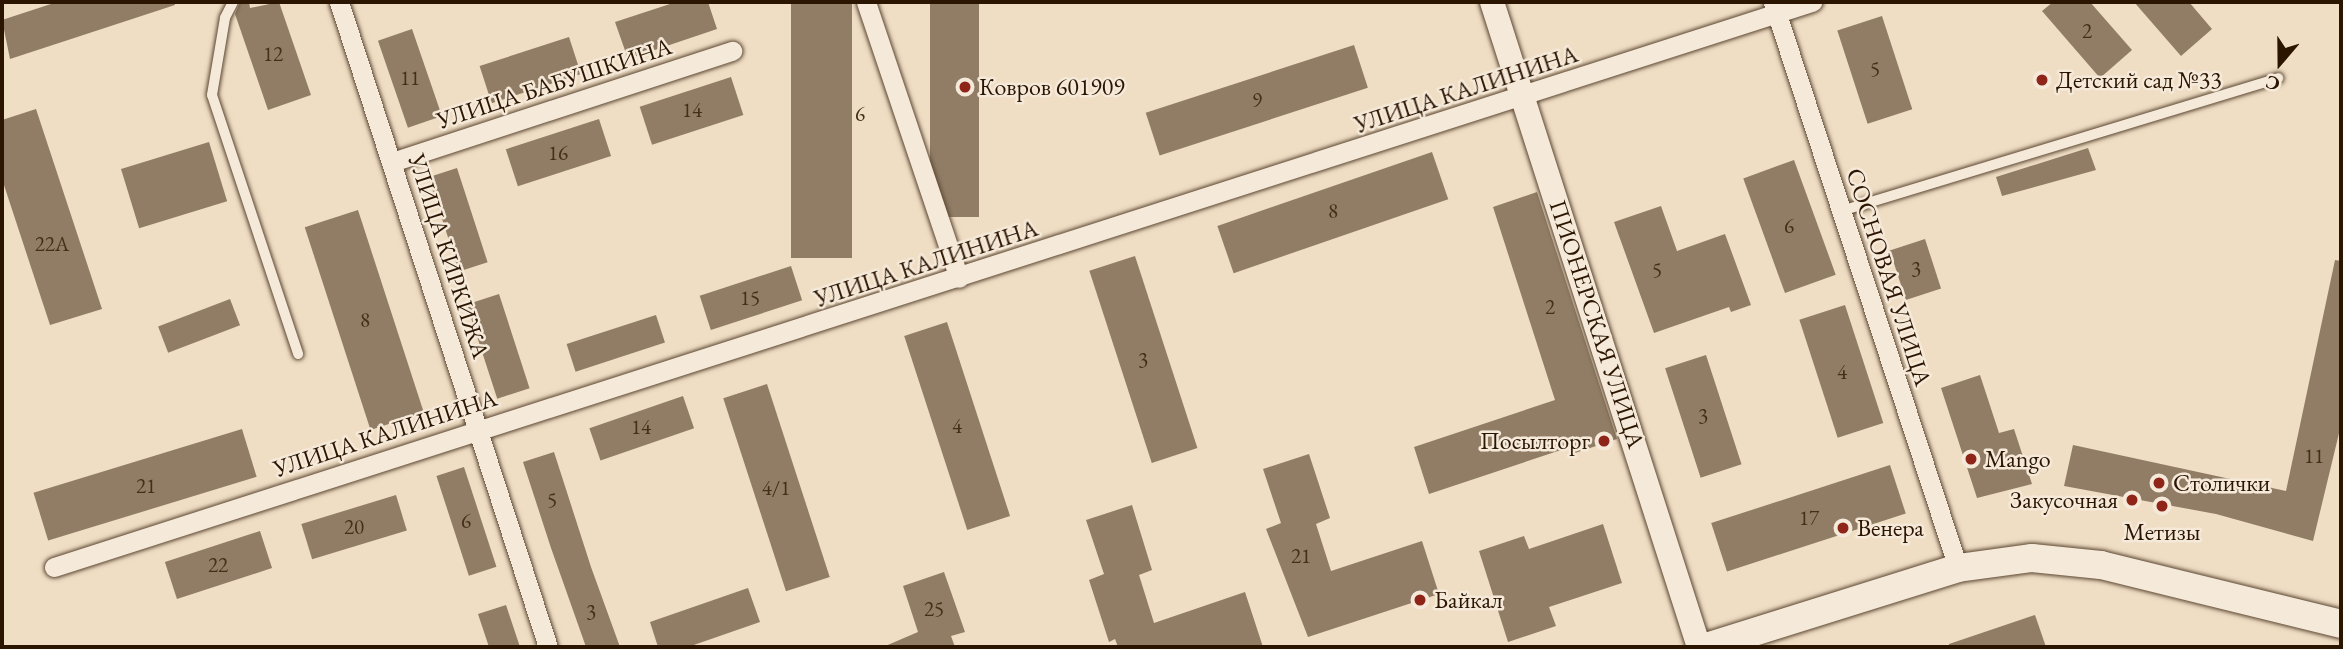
<!DOCTYPE html>
<html>
<head>
<meta charset="utf-8">
<style>
  body { margin:0 }
  #map { position:relative; width:2343px; height:649px; overflow:hidden; background:#efddc4; font-family:"EB Garamond",serif }
  div>[style] { position:absolute }
  .building>* { inset:0; background:#917d66; transform-origin:0 0 }
  .roads { filter:drop-shadow(0 0 2px #5c4732) drop-shadow(0 0 2px #5c4732) }
  .service>* { height:10px; margin:-5px; padding:0 5px; transform-origin:5px; border-radius:5px; background:#f5e9d9 }
  .minor>* { height:19px; margin:-9.5px; padding:0 9.5px; transform-origin:9.5px; border-radius:9.5px; background:#f5e9d9 }
  .tertiary>* { height:24px; margin:-12px; padding:0 12px; transform-origin:12px; border-radius:12px; background:#f5e9d9 }
  .secondary>* { height:28px; margin:-14px; padding:0 14px; transform-origin:14px; border-radius:14px; background:#f5e9d9 }
  .dots>* { width:19px; height:19px; translate:-50% -50%; box-sizing:border-box; border:4px solid #f5e9d9; border-radius:50% }
  span { translate:-50% -50%; white-space:nowrap; text-align:center; line-height:1.15; -webkit-text-stroke:5px #f5e9d9; paint-order:stroke }
  .number-label { font-size:21px; color:#442f1a }
  .number-label span { -webkit-text-stroke-width:0 }
  .poi-label { font-size:24px; color:#2b1501 }
  .left { translate:0 -50%; text-align:left }
  .right { translate:-100% -50%; text-align:right }
  .street-label { font-size:24px; color:#2b1501 }
  .frame { position:absolute; inset:0; border:4px solid #2b1501; pointer-events:none }
  .north { position:absolute; left:2245px; top:28px; width:70px; height:70px; -webkit-text-stroke:5px #f5e9d9; paint-order:stroke; rotate:200deg; font-size:19px; font-weight:700; line-height:28px; text-align:center; color:#2b1501 }
  .north::after { content:''; display:block; margin:auto; width:24px; height:32px; background:#2b1501; clip-path:polygon(50% 0,100% 100%,50% 72%,0 100%) }
</style>
</head>
<body>
<div id="map">
  <div class="building">
    <div style="clip-path:polygon(57px 2px,174px 2px,175px 5px,10px 59px,2px 20px)"></div>
    <div style="clip-path:polygon(240px 2px,249px 2px,250px 8px,279px 2px,311px 95px,268px 110px,235px 14px)"></div>
    <div style="clip-path:polygon(676px 2px,708px 2px,717px 29px,628px 59px,615px 22px)"></div>
    <div style="left:791px;top:2px;width:61px;height:256px"></div>
    <div style="left:930px;top:2px;width:49px;height:215px"></div>
    <div style="clip-path:polygon(2053px 2px,2090px 2px,2132px 50px,2100px 78px,2042px 11px)"></div>
    <div style="clip-path:polygon(2134px 2px,2189px 2px,2212px 29px,2181px 56px)"></div>
    <div style="left:1882px;top:16px;width:98px;height:47px;rotate:72deg"></div>
    <div style="left:412px;top:29px;width:92px;height:36px;rotate:71deg"></div>
    <div style="left:569px;top:37px;width:39px;height:94px;rotate:72deg"></div>
    <div style="left:1354px;top:45px;width:45px;height:219px;rotate:72deg"></div>
    <div style="left:731px;top:77px;width:40px;height:96px;rotate:72deg"></div>
    <div style="clip-path:polygon(36px 109px,102px 309px,50px 325px,2px 179px,2px 120px)"></div>
    <div style="left:599px;top:119px;width:39px;height:98px;rotate:72deg"></div>
    <div style="left:209px;top:142px;width:62px;height:92px;rotate:73deg"></div>
    <div style="clip-path:polygon(2088px 148px,2096px 170px,2002px 196px,1996px 177px)"></div>
    <div style="left:1432px;top:152px;width:50px;height:227px;rotate:71deg"></div>
    <div style="left:1794px;top:160px;width:122px;height:54px;rotate:70deg"></div>
    <div style="left:457px;top:168px;width:99px;height:30px;rotate:72deg"></div>
    <div style="clip-path:polygon(1537px 192px,1617px 439px,1575px 453px,1573px 446px,1429px 494px,1414px 447px,1555px 400px,1493px 207px)"></div>
    <div style="clip-path:polygon(1661px 206px,1677px 251px,1725px 234px,1751px 305px,1731px 312px,1729px 307px,1654px 333px,1614px 222px)"></div>
    <div style="left:358px;top:210px;width:213px;height:56px;rotate:72deg"></div>
    <div style="left:1925px;top:239px;width:52px;height:37px;rotate:72deg"></div>
    <div style="left:1135px;top:256px;width:202px;height:48px;rotate:72deg"></div>
    <div style="clip-path:polygon(2335px 260px,2341px 261px,2341px 425px,2313px 541px,2216px 514px,2064px 486px,2073px 445px,2286px 491px)"></div>
    <div style="left:791px;top:266px;width:36px;height:96px;rotate:72deg"></div>
    <div style="left:499px;top:294px;width:99px;height:34px;rotate:72deg"></div>
    <div style="left:230px;top:299px;width:28px;height:77px;rotate:69deg"></div>
    <div style="left:1845px;top:305px;width:124px;height:48px;rotate:72deg"></div>
    <div style="left:656px;top:315px;width:29px;height:94px;rotate:72deg"></div>
    <div style="left:947px;top:322px;width:204px;height:45px;rotate:72deg"></div>
    <div style="left:1706px;top:355px;width:115px;height:43px;rotate:72deg"></div>
    <div style="clip-path:polygon(1980px 375px,1999px 433px,2014px 429px,2032px 484px,1977px 498px,1941px 388px)"></div>
    <div style="left:767px;top:384px;width:203px;height:46px;rotate:72deg"></div>
    <div style="left:683px;top:396px;width:34px;height:99px;rotate:71deg"></div>
    <div style="left:242px;top:429px;width:50px;height:218px;rotate:73deg"></div>
    <div style="clip-path:polygon(554px 452px,591px 567px,620px 647px,586px 647px,551px 548px,523px 462px)"></div>
    <div style="clip-path:polygon(1309px 454px,1330px 518px,1316px 524px,1331px 571px,1422px 541px,1439px 594px,1308px 637px,1266px 529px,1281px 523px,1263px 469px)"></div>
    <div style="left:1890px;top:465px;width:51px;height:188px;rotate:72deg"></div>
    <div style="left:464px;top:467px;width:105px;height:29px;rotate:72deg"></div>
    <div style="left:396px;top:495px;width:37px;height:99px;rotate:73deg"></div>
    <div style="clip-path:polygon(1132px 505px,1152px 570px,1139px 575px,1154px 623px,1245px 592px,1263px 647px,1118px 647px,1115px 639px,1109px 642px,1089px 580px,1104px 574px,1086px 520px)"></div>
    <div style="clip-path:polygon(1603px 524px,1622px 583px,1549px 607px,1556px 626px,1508px 642px,1479px 551px,1524px 536px,1529px 549px)"></div>
    <div style="left:260px;top:531px;width:39px;height:100px;rotate:72deg"></div>
    <div style="clip-path:polygon(944px 572px,965px 632px,951px 636px,955px 647px,883px 647px,918px 632px,903px 586px)"></div>
    <div style="clip-path:polygon(748px 588px,760px 622px,688px 647px,658px 647px,650px 622px)"></div>
    <div style="clip-path:polygon(506px 605px,520px 647px,489px 647px,478px 614px)"></div>
    <div style="clip-path:polygon(2035px 615px,2046px 647px,1949px 647px,1949px 644px)"></div>
  </div>
  <div class="roads">
    <div class="service">
      <div style="left:233px;top:2px;width:18px;rotate:117deg"></div>
      <div style="left:225px;top:18px;width:78px;rotate:99.6deg"></div>
      <div style="left:212px;top:95px;width:273px;rotate:71.6deg"></div>
      <div style="left:1841px;top:211px;width:457px;rotate:-16.9deg"></div>
    </div>
    <div class="minor">
      <div style="left:339px;top:2px;width:678px;rotate:72.05deg"></div>
      <div style="left:866px;top:2px;width:291px;rotate:71.4deg"></div>
      <div style="left:1773px;top:2px;width:595px;rotate:71.9deg"></div>
      <div style="left:392px;top:162px;width:358px;rotate:-18.1deg"></div>
      <div style="left:54px;top:567px;width:1847px;rotate:-17.82deg"></div>
    </div>
    <div class="tertiary">
      <div style="left:1492px;top:2px;width:677px;rotate:72.21deg"></div>
    </div>
    <div class="secondary">
      <div style="left:1706px;top:647px;width:264px;rotate:-17.4deg"></div>
      <div style="left:1958px;top:568px;width:75px;rotate:-7.7deg"></div>
      <div style="left:2032px;top:558px;width:69px;rotate:5.8deg"></div>
      <div style="left:2101px;top:565px;width:247px;rotate:13.8deg"></div>
    </div>
  </div>
  <div class="dots">
    <div style="left:2042px;top:80px;background:#8f2418"></div>
    <div style="left:965px;top:87px;background:#8f2418"></div>
    <div style="left:1604px;top:441px;background:#8f2418"></div>
    <div style="left:1971px;top:459px;background:#8f2418"></div>
    <div style="left:2159px;top:483px;background:#8f2418"></div>
    <div style="left:2132px;top:500px;background:#8f2418"></div>
    <div style="left:2162px;top:506px;background:#8f2418"></div>
    <div style="left:1843px;top:528px;background:#8f2418"></div>
    <div style="left:1420px;top:600px;background:#8f2418"></div>
  </div>
  <div class="number-label">
    <span style="left:2087px;top:31px">2</span>
    <span style="left:273px;top:54px">12</span>
    <span style="left:1875px;top:69px">5</span>
    <span style="left:410px;top:78px">11</span>
    <span style="left:1257px;top:100px">9</span>
    <span style="left:692px;top:110px">14</span>
    <span style="left:860px;top:114px">6</span>
    <span style="left:558px;top:153px">16</span>
    <span style="left:1333px;top:211px">8</span>
    <span style="left:1789px;top:226px">6</span>
    <span style="left:52px;top:244px">22А</span>
    <span style="left:1916px;top:269px">3</span>
    <span style="left:1657px;top:270px">5</span>
    <span style="left:750px;top:298px">15</span>
    <span style="left:1550px;top:307px">2</span>
    <span style="left:365px;top:320px">8</span>
    <span style="left:1143px;top:360px">3</span>
    <span style="left:1842px;top:372px">4</span>
    <span style="left:1703px;top:416px">3</span>
    <span style="left:957px;top:426px">4</span>
    <span style="left:641px;top:427px">14</span>
    <span style="left:2314px;top:456px">11</span>
    <span style="left:146px;top:486px">21</span>
    <span style="left:776px;top:488px">4/1</span>
    <span style="left:552px;top:500px">5</span>
    <span style="left:1809px;top:518px">17</span>
    <span style="left:466px;top:521px">6</span>
    <span style="left:354px;top:527px">20</span>
    <span style="left:1301px;top:556px">21</span>
    <span style="left:218px;top:565px">22</span>
    <span style="left:934px;top:609px">25</span>
    <span style="left:591px;top:612px">3</span>
  </div>
  <div class="poi-label">
    <span class="left" style="left:2056px;top:80px">Детский сад №33</span>
    <span class="left" style="left:979px;top:87px">Ковров 601909</span>
    <span class="right" style="left:1590px;top:441px">Посылторг</span>
    <span class="left" style="left:1985px;top:459px">Mango</span>
    <span class="left" style="left:2173px;top:483px">Столички</span>
    <span class="right" style="left:2118px;top:500px">Закусочная</span>
    <span class="left" style="left:1857px;top:528px">Венера</span>
    <span style="left:2162px;top:532px">Метизы</span>
    <span class="left" style="left:1434px;top:600px">Байкал</span>
  </div>
  <div class="street-label">
    <span style="left:554px;top:83px;rotate:-18deg">УЛИЦА БАБУШКИНА</span>
    <span style="left:1466px;top:89px;rotate:-18deg">УЛИЦА КАЛИНИНА</span>
    <span style="left:449px;top:256px;rotate:72deg">УЛИЦА КИРКИЖА</span>
    <span style="left:926px;top:263px;rotate:-18deg">УЛИЦА КАЛИНИНА</span>
    <span style="left:1889px;top:277px;rotate:72deg">СОСНОВАЯ УЛИЦА</span>
    <span style="left:1597px;top:324px;rotate:72deg">ПИОНЕРСКАЯ УЛИЦА</span>
    <span style="left:385px;top:433px;rotate:-18deg">УЛИЦА КАЛИНИНА</span>
  </div>
  <div class="frame"></div>
  <div class="north">С</div>
</div>
</body>
</html>
